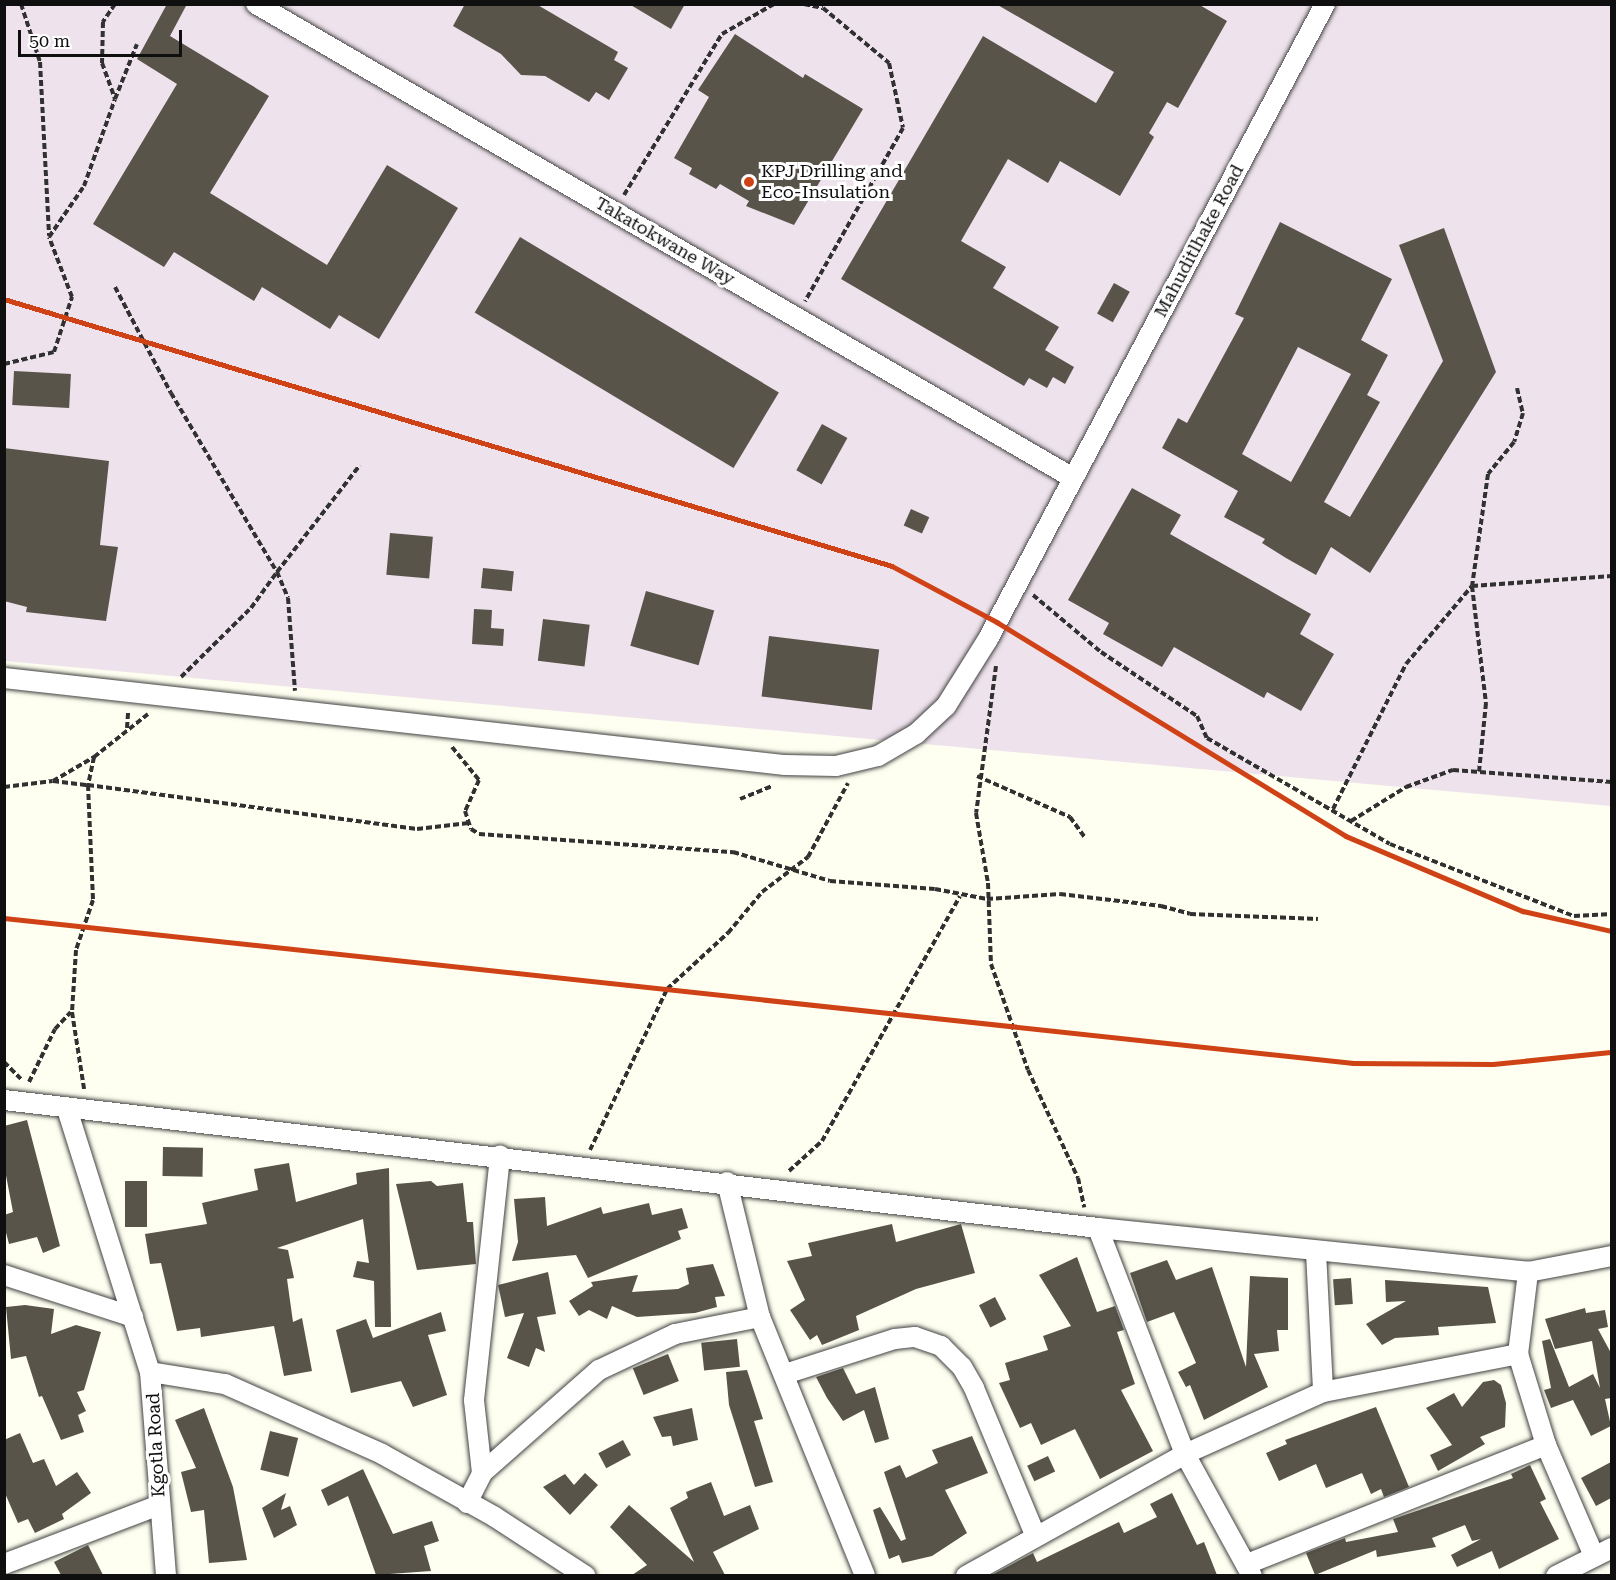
<!DOCTYPE html>
<html>
<head>
<meta charset="utf-8">
<style>
  body { margin:0 }
  #map { position:relative; width:1616px; height:1580px; overflow:hidden; background:#fefff0; font-family:"Roboto Serif",serif }
  div>[style] { position:absolute }
  .industrial>* { inset:0; background:#eee2ec }
  .building>* { inset:0; background:#59544a; transform-origin:0 0 }
  .path>* { height:4px; margin-top:-2px; transform-origin:0; background:repeating-linear-gradient(90deg,#313131 0 6px,transparent 0 9px) }
  .roads { filter:drop-shadow(0 0 2px #424242) drop-shadow(0 0 2px #424242) }
  .minor>* { height:20px; margin:-10px; padding:0 10px; transform-origin:10px; border-radius:10px; background:#fff }
  .rail>* { height:4.5px; margin:-2.25px; padding:0 2.25px; transform-origin:2.25px; border-radius:2.25px; background:#cf4216 }
  .dots>* { width:16px; height:16px; translate:-50% -50%; box-sizing:border-box; border:3px solid #fff; border-radius:50% }
  span { translate:-50% -50%; white-space:nowrap; text-align:center; line-height:1.15; -webkit-text-stroke:6px #fff; paint-order:stroke }
  .poi-label { font-size:18px; color:#0f0f0f }
  .left { translate:0 -50%; text-align:left }
  .street-label { font-size:18px; color:#0f0f0f }
  .frame { position:absolute; inset:0; border:6px solid #0f0f0f; pointer-events:none }
  .scale { position:absolute; left:18px; top:30px; width:164px; height:27px; box-sizing:border-box; border:3px solid #0f0f0f; border-top:0; padding-left:8px; font-size:18px; line-height:21px; white-space:nowrap; color:#0f0f0f; -webkit-text-stroke:4px #fff; paint-order:stroke }
</style>
</head>
<body>
<div id="map">
  <div class="industrial">
    <div style="clip-path:polygon(4px 5px,1611px 5px,1611px 806px,5px 661px)"></div>
  </div>
  <div class="building">
    <div style="clip-path:polygon(167px 4px,187px 4px,170px 36px,269px 96px,210px 193px,327px 265px,387px 165px,458px 208px,379px 339px,339px 315px,330px 329px,262px 287px,254px 301px,174px 252px,164px 267px,93px 224px,177px 84px,137px 59px)"></div>
    <div style="clip-path:polygon(465px 4px,536px 4px,618px 52px,614px 60px,628px 68px,609px 100px,596px 92px,589px 102px,545px 76px,521px 75px,501px 54px,453px 26px)"></div>
    <div style="clip-path:polygon(629px 4px,685px 4px,671px 29px)"></div>
    <div style="clip-path:polygon(996px 4px,1198px 4px,1227px 21px,1178px 108px,1167px 102px,1149px 133px,1154px 137px,1120px 196px,1060px 161px,1048px 183px,1008px 159px,961px 241px,1006px 267px,993px 288px,1059px 327px,1045px 350px,1074px 367px,1065px 384px,1053px 377px,1047px 388px,1029px 378px,1024px 386px,841px 279px,983px 36px,1096px 103px,1114px 72px)"></div>
    <div style="clip-path:polygon(735px 34px,803px 78px,805px 74px,863px 109px,794px 225px,746px 206px,749px 201px,720px 184px,716px 189px,689px 174px,692px 168px,674px 158px,709px 97px,698px 90px)"></div>
    <div style="clip-path:polygon(evenodd,1280px 222px,1392px 279px,1361px 340px,1388px 355px,1367px 395px,1380px 402px,1324px 502px,1350px 517px,1443px 361px,1399px 245px,1444px 228px,1496px 372px,1370px 573px,1331px 547px,1316px 575px,1286px 558px,1262px 543px,1265px 539px,1224px 517px,1238px 491px,1162px 448px,1178px 418px,1187px 423px,1244px 318px,1235px 314px,1280px 222px,1298px 347px,1351px 374px,1291px 482px,1242px 454px,1298px 347px)"></div>
    <div style="left:520px;top:237px;width:302px;height:88px;rotate:31deg"></div>
    <div style="left:1114px;top:283px;width:18px;height:35px;rotate:29deg"></div>
    <div style="left:14px;top:371px;width:57px;height:34px;rotate:3deg"></div>
    <div style="left:822px;top:424px;width:29px;height:53px;rotate:29deg"></div>
    <div style="clip-path:polygon(4px 448px,109px 461px,100px 545px,118px 547px,106px 621px,26px 612px,27px 607px,4px 601px)"></div>
    <div style="clip-path:polygon(1132px 488px,1181px 515px,1170px 534px,1311px 614px,1300px 634px,1334px 654px,1301px 711px,1267px 692px,1264px 698px,1174px 647px,1162px 667px,1103px 634px,1109px 623px,1068px 600px)"></div>
    <div style="left:911px;top:509px;width:20px;height:18px;rotate:24deg"></div>
    <div style="left:390px;top:533px;width:43px;height:42px;rotate:5deg"></div>
    <div style="left:483px;top:568px;width:31px;height:20px;rotate:6deg"></div>
    <div style="left:646px;top:591px;width:71px;height:57px;rotate:16deg"></div>
    <div style="clip-path:polygon(474px 609px,492px 610px,491px 628px,504px 629px,503px 646px,472px 644px)"></div>
    <div style="left:543px;top:619px;width:47px;height:42px;rotate:7deg"></div>
    <div style="left:769px;top:636px;width:111px;height:61px;rotate:7deg"></div>
    <div style="clip-path:polygon(27px 1120px,60px 1246px,43px 1253px,37px 1237px,9px 1244px,4px 1225px,4px 1215px,13px 1212px,4px 1165px,4px 1126px)"></div>
    <div style="left:163px;top:1147px;width:40px;height:29px;rotate:1deg"></div>
    <div style="clip-path:polygon(289px 1163px,296px 1202px,357px 1184px,356px 1173px,389px 1168px,391px 1327px,375px 1327px,374px 1281px,353px 1277px,357px 1261px,369px 1263px,363px 1219px,277px 1248px,288px 1250px,294px 1278px,287px 1279px,293px 1322px,302px 1318px,312px 1371px,284px 1376px,274px 1326px,201px 1337px,200px 1328px,177px 1331px,161px 1263px,150px 1264px,145px 1234px,207px 1224px,202px 1203px,258px 1190px,254px 1169px)"></div>
    <div style="left:125px;top:1181px;width:22px;height:46px"></div>
    <div style="clip-path:polygon(431px 1181px,437px 1186px,463px 1183px,467px 1222px,473px 1222px,476px 1264px,417px 1270px,396px 1184px)"></div>
    <div style="clip-path:polygon(545px 1197px,547px 1226px,601px 1207px,603px 1214px,649px 1203px,652px 1215px,682px 1208px,688px 1228px,678px 1231px,681px 1239px,588px 1278px,576px 1255px,512px 1261px,518px 1242px,514px 1199px)"></div>
    <div style="clip-path:polygon(892px 1224px,896px 1242px,961px 1224px,975px 1273px,916px 1289px,856px 1316px,859px 1330px,822px 1345px,817px 1335px,810px 1340px,790px 1310px,805px 1300px,787px 1261px,812px 1256px,808px 1243px)"></div>
    <div style="clip-path:polygon(1077px 1257px,1097px 1312px,1115px 1306px,1124px 1330px,1117px 1332px,1135px 1384px,1121px 1390px,1153px 1451px,1100px 1479px,1075px 1429px,1041px 1445px,1031px 1423px,1020px 1428px,999px 1383px,1010px 1380px,1005px 1363px,1048px 1350px,1043px 1336px,1071px 1326px,1039px 1275px)"></div>
    <div style="clip-path:polygon(1167px 1260px,1176px 1280px,1212px 1267px,1246px 1367px,1250px 1276px,1288px 1278px,1288px 1330px,1277px 1330px,1279px 1351px,1254px 1354px,1268px 1387px,1204px 1420px,1190px 1385px,1186px 1387px,1178px 1372px,1196px 1363px,1174px 1312px,1147px 1322px,1130px 1273px)"></div>
    <div style="clip-path:polygon(713px 1264px,725px 1296px,715px 1297px,717px 1307px,695px 1313px,637px 1317px,612px 1306px,607px 1319px,589px 1310px,579px 1316px,569px 1301px,593px 1286px,591px 1282px,638px 1275px,632px 1292px,678px 1289px,689px 1284px,686px 1268px)"></div>
    <div style="clip-path:polygon(548px 1272px,556px 1314px,537px 1317px,545px 1352px,536px 1348px,529px 1367px,507px 1358px,524px 1313px,505px 1317px,498px 1285px)"></div>
    <div style="left:1351px;top:1278px;width:26px;height:18px;rotate:86deg"></div>
    <div style="clip-path:polygon(1385px 1280px,1488px 1287px,1496px 1323px,1438px 1327px,1439px 1335px,1395px 1338px,1382px 1345px,1366px 1324px,1406px 1301px,1386px 1302px)"></div>
    <div style="left:995px;top:1297px;width:25px;height:18px;rotate:63deg"></div>
    <div style="clip-path:polygon(25px 1305px,54px 1309px,51px 1334px,76px 1325px,101px 1332px,84px 1390px,77px 1392px,86px 1411px,78px 1415px,84px 1432px,61px 1440px,42px 1396px,39px 1397px,26px 1356px,11px 1359px,6px 1307px)"></div>
    <div style="clip-path:polygon(1585px 1308px,1586px 1313px,1605px 1310px,1608px 1327px,1598px 1329px,1611px 1353px,1611px 1398px,1605px 1399px,1611px 1426px,1591px 1436px,1573px 1400px,1551px 1408px,1544px 1390px,1551px 1388px,1542px 1341px,1550px 1339px,1569px 1387px,1593px 1374px,1600px 1388px,1592px 1341px,1555px 1349px,1545px 1319px)"></div>
    <div style="clip-path:polygon(441px 1312px,446px 1331px,428px 1335px,447px 1395px,413px 1407px,401px 1381px,351px 1393px,336px 1330px,366px 1319px,373px 1338px)"></div>
    <div style="left:737px;top:1339px;width:28px;height:36px;rotate:84deg"></div>
    <div style="left:668px;top:1354px;width:29px;height:38px;rotate:68deg"></div>
    <div style="clip-path:polygon(843px 1368px,856px 1394px,875px 1387px,889px 1439px,875px 1443px,864px 1410px,843px 1421px,827px 1398px,816px 1377px)"></div>
    <div style="clip-path:polygon(747px 1370px,763px 1419px,754px 1421px,773px 1482px,755px 1487px,729px 1405px,726px 1372px)"></div>
    <div style="clip-path:polygon(1494px 1380px,1501px 1385px,1506px 1403px,1505px 1427px,1480px 1437px,1485px 1444px,1438px 1471px,1430px 1455px,1452px 1445px,1426px 1408px,1454px 1393px,1462px 1407px,1483px 1382px)"></div>
    <div style="clip-path:polygon(1376px 1407px,1409px 1487px,1384px 1497px,1381px 1489px,1371px 1494px,1362px 1473px,1326px 1488px,1316px 1464px,1279px 1481px,1266px 1453px,1287px 1444px,1285px 1440px)"></div>
    <div style="clip-path:polygon(204px 1408px,233px 1487px,247px 1560px,209px 1563px,204px 1510px,191px 1512px,181px 1472px,196px 1468px,175px 1420px)"></div>
    <div style="clip-path:polygon(692px 1408px,698px 1440px,673px 1446px,671px 1436px,662px 1437px,653px 1417px)"></div>
    <div style="left:270px;top:1431px;width:29px;height:40px;rotate:14deg"></div>
    <div style="clip-path:polygon(20px 1433px,33px 1463px,44px 1459px,56px 1486px,77px 1472px,91px 1493px,62px 1514px,64px 1519px,35px 1533px,28px 1519px,18px 1523px,4px 1491px,4px 1440px)"></div>
    <div style="clip-path:polygon(972px 1436px,988px 1473px,945px 1490px,967px 1533px,932px 1556px,902px 1563px,899px 1555px,889px 1559px,873px 1510px,880px 1507px,901px 1541px,906px 1539px,884px 1472px,900px 1465px,906px 1478px,938px 1463px,932px 1450px)"></div>
    <div style="left:623px;top:1440px;width:17px;height:28px;rotate:62deg"></div>
    <div style="left:1048px;top:1456px;width:17px;height:23px;rotate:65deg"></div>
    <div style="clip-path:polygon(1611px 1462px,1611px 1498px,1596px 1506px,1581px 1478px)"></div>
    <div style="clip-path:polygon(1530px 1465px,1546px 1499px,1540px 1502px,1559px 1539px,1499px 1569px,1492px 1551px,1457px 1567px,1451px 1555px,1481px 1539px,1472px 1541px,1465px 1525px,1432px 1538px,1436px 1547px,1377px 1557px,1376px 1550px,1315px 1575px,1306px 1553px,1345px 1538px,1346px 1542px,1398px 1532px,1393px 1519px,1513px 1478px,1511px 1474px)"></div>
    <div style="clip-path:polygon(363px 1469px,393px 1534px,432px 1521px,439px 1541px,424px 1546px,431px 1571px,376px 1575px,348px 1496px,328px 1506px,321px 1490px)"></div>
    <div style="clip-path:polygon(585px 1473px,598px 1485px,570px 1515px,543px 1487px,565px 1474px,574px 1485px)"></div>
    <div style="clip-path:polygon(711px 1482px,724px 1516px,750px 1505px,759px 1529px,713px 1552px,725px 1575px,632px 1575px,647px 1565px,610px 1527px,629px 1505px,694px 1562px,670px 1508px,688px 1498px,686px 1492px)"></div>
    <div style="clip-path:polygon(286px 1493px,281px 1510px,290px 1506px,297px 1525px,274px 1538px,262px 1508px)"></div>
    <div style="clip-path:polygon(1172px 1493px,1197px 1545px,1204px 1542px,1217px 1575px,992px 1575px,1033px 1553px,1037px 1562px,1119px 1522px,1124px 1533px,1157px 1517px,1150px 1504px)"></div>
    <div style="clip-path:polygon(88px 1545px,103px 1575px,61px 1575px,54px 1562px)"></div>
  </div>
  <div class="path">
    <div style="left:21px;top:4px;width:61px;rotate:71.9deg"></div>
    <div style="left:40px;top:62px;width:174px;rotate:87deg"></div>
    <div style="left:115px;top:4px;width:22px;rotate:124deg"></div>
    <div style="left:103px;top:22px;width:41px;rotate:91.4deg"></div>
    <div style="left:102px;top:63px;width:38px;rotate:70deg"></div>
    <div style="left:115px;top:99px;width:59px;rotate:-68.2deg"></div>
    <div style="left:804px;top:4px;width:19px;rotate:12deg"></div>
    <div style="left:823px;top:8px;width:86px;rotate:39.8deg"></div>
    <div style="left:889px;top:63px;width:66px;rotate:77.8deg"></div>
    <div style="left:903px;top:128px;width:199px;rotate:119.5deg"></div>
    <div style="left:624px;top:195px;width:188px;rotate:-58.7deg"></div>
    <div style="left:722px;top:34px;width:60px;rotate:-30deg"></div>
    <div style="left:115px;top:287px;width:120px;rotate:62.2deg"></div>
    <div style="left:171px;top:393px;width:208px;rotate:59.4deg"></div>
    <div style="left:277px;top:572px;width:135px;rotate:-52.2deg"></div>
    <div style="left:4px;top:364px;width:51px;rotate:-13.5deg"></div>
    <div style="left:54px;top:352px;width:58px;rotate:-71.9deg"></div>
    <div style="left:72px;top:297px;width:64px;rotate:-111deg"></div>
    <div style="left:49px;top:237px;width:62px;rotate:-55.5deg"></div>
    <div style="left:84px;top:186px;width:92px;rotate:-70.4deg"></div>
    <div style="left:1517px;top:388px;width:26px;rotate:77deg"></div>
    <div style="left:1523px;top:413px;width:30px;rotate:107deg"></div>
    <div style="left:1514px;top:442px;width:41px;rotate:129.1deg"></div>
    <div style="left:1488px;top:474px;width:113px;rotate:98.1deg"></div>
    <div style="left:1472px;top:586px;width:140px;rotate:-4.1deg"></div>
    <div style="left:277px;top:572px;width:28px;rotate:67deg"></div>
    <div style="left:288px;top:598px;width:93px;rotate:85.7deg"></div>
    <div style="left:1472px;top:586px;width:118px;rotate:83.2deg"></div>
    <div style="left:1486px;top:703px;width:69px;rotate:95.8deg"></div>
    <div style="left:1033px;top:595px;width:89px;rotate:40deg"></div>
    <div style="left:1101px;top:652px;width:115px;rotate:33.7deg"></div>
    <div style="left:1197px;top:716px;width:24px;rotate:66deg"></div>
    <div style="left:1207px;top:738px;width:211px;rotate:30.1deg"></div>
    <div style="left:1390px;top:844px;width:198px;rotate:21.4deg"></div>
    <div style="left:1574px;top:916px;width:38px;rotate:-3deg"></div>
    <div style="left:996px;top:666px;width:148px;rotate:97.7deg"></div>
    <div style="left:976px;top:813px;width:71px;rotate:80.3deg"></div>
    <div style="left:988px;top:883px;width:81px;rotate:87.9deg"></div>
    <div style="left:991px;top:964px;width:112px;rotate:70.8deg"></div>
    <div style="left:1028px;top:1070px;width:119px;rotate:65.2deg"></div>
    <div style="left:1078px;top:1178px;width:30px;rotate:78deg"></div>
    <div style="left:181px;top:677px;width:98px;rotate:-44.6deg"></div>
    <div style="left:251px;top:608px;width:44px;rotate:-54.2deg"></div>
    <div style="left:148px;top:714px;width:69px;rotate:141.5deg"></div>
    <div style="left:94px;top:757px;width:29px;rotate:102deg"></div>
    <div style="left:88px;top:785px;width:332px;rotate:7.6deg"></div>
    <div style="left:417px;top:829px;width:52px;rotate:-6.6deg"></div>
    <div style="left:127px;top:728px;width:16px;rotate:-86deg"></div>
    <div style="left:452px;top:747px;width:43px;rotate:50.7deg"></div>
    <div style="left:479px;top:780px;width:34px;rotate:114deg"></div>
    <div style="left:465px;top:811px;width:19px;rotate:72deg"></div>
    <div style="left:471px;top:829px;width:9px;rotate:32deg"></div>
    <div style="left:479px;top:834px;width:255px;rotate:4.1deg"></div>
    <div style="left:733px;top:852px;width:101px;rotate:16.6deg"></div>
    <div style="left:830px;top:881px;width:105px;rotate:4.4deg"></div>
    <div style="left:935px;top:889px;width:53px;rotate:10.9deg"></div>
    <div style="left:987px;top:899px;width:73px;rotate:-3.9deg"></div>
    <div style="left:1060px;top:894px;width:102px;rotate:6.8deg"></div>
    <div style="left:1161px;top:906px;width:30px;rotate:15deg"></div>
    <div style="left:1190px;top:914px;width:128px;rotate:2.2deg"></div>
    <div style="left:977px;top:776px;width:102px;rotate:23.8deg"></div>
    <div style="left:1070px;top:817px;width:26px;rotate:54deg"></div>
    <div style="left:53px;top:781px;width:35px;rotate:7deg"></div>
    <div style="left:88px;top:785px;width:115px;rotate:87.5deg"></div>
    <div style="left:93px;top:900px;width:53px;rotate:108.8deg"></div>
    <div style="left:76px;top:950px;width:62px;rotate:93.7deg"></div>
    <div style="left:72px;top:1012px;width:78px;rotate:81.1deg"></div>
    <div style="left:4px;top:787px;width:49px;rotate:-7deg"></div>
    <div style="left:53px;top:781px;width:48px;rotate:-30.3deg"></div>
    <div style="left:740px;top:799px;width:35px;rotate:-22deg"></div>
    <div style="left:1333px;top:809px;width:162px;rotate:-63.3deg"></div>
    <div style="left:1406px;top:664px;width:102px;rotate:-49.8deg"></div>
    <div style="left:1351px;top:821px;width:65px;rotate:-31.7deg"></div>
    <div style="left:1406px;top:787px;width:50px;rotate:-19.9deg"></div>
    <div style="left:1453px;top:770px;width:159px;rotate:4.3deg"></div>
    <div style="left:4px;top:1062px;width:27px;rotate:45deg"></div>
    <div style="left:29px;top:1082px;width:59px;rotate:-63.9deg"></div>
    <div style="left:55px;top:1029px;width:23px;rotate:-47deg"></div>
    <div style="left:590px;top:1150px;width:178px;rotate:-64.4deg"></div>
    <div style="left:667px;top:989px;width:83px;rotate:-42.6deg"></div>
    <div style="left:728px;top:933px;width:53px;rotate:-50.3deg"></div>
    <div style="left:762px;top:892px;width:58px;rotate:-37.3deg"></div>
    <div style="left:808px;top:857px;width:84px;rotate:-61.6deg"></div>
    <div style="left:789px;top:1171px;width:45px;rotate:-42.3deg"></div>
    <div style="left:822px;top:1141px;width:281px;rotate:-60.6deg"></div>
  </div>
  <div class="roads">
    <div class="minor">
      <div style="left:256px;top:4px;width:945px;rotate:30.12deg"></div>
      <div style="left:4px;top:678px;width:786px;rotate:6.36deg"></div>
      <div style="left:785px;top:765px;width:51px;rotate:1.1deg"></div>
      <div style="left:836px;top:766px;width:43px;rotate:-13.4deg"></div>
      <div style="left:878px;top:756px;width:44px;rotate:-30.1deg"></div>
      <div style="left:916px;top:734px;width:41px;rotate:-43deg"></div>
      <div style="left:946px;top:706px;width:79px;rotate:-57.9deg"></div>
      <div style="left:988px;top:639px;width:719px;rotate:-62.04deg"></div>
      <div style="left:4px;top:1100px;width:1101px;rotate:6.67deg"></div>
      <div style="left:1098px;top:1228px;width:432px;rotate:5.8deg"></div>
      <div style="left:1528px;top:1272px;width:86px;rotate:-10.8deg"></div>
      <div style="left:67px;top:1109px;width:276px;rotate:72.5deg"></div>
      <div style="left:150px;top:1372px;width:205px;rotate:85.5deg"></div>
      <div style="left:727px;top:1182px;width:139px;rotate:76.3deg"></div>
      <div style="left:760px;top:1317px;width:279px;rotate:67.9deg"></div>
      <div style="left:1316px;top:1252px;width:140px;rotate:87.1deg"></div>
      <div style="left:4px;top:1275px;width:136px;rotate:18deg"></div>
      <div style="left:150px;top:1372px;width:76px;rotate:9.1deg"></div>
      <div style="left:225px;top:1384px;width:172px;rotate:24deg"></div>
      <div style="left:382px;top:1454px;width:129px;rotate:29.1deg"></div>
      <div style="left:495px;top:1517px;width:108px;rotate:33deg"></div>
      <div style="left:785px;top:1374px;width:115px;rotate:-17.7deg"></div>
      <div style="left:895px;top:1339px;width:20px;rotate:-6deg"></div>
      <div style="left:915px;top:1337px;width:28px;rotate:19deg"></div>
      <div style="left:941px;top:1346px;width:30px;rotate:45deg"></div>
      <div style="left:962px;top:1367px;width:24px;rotate:60deg"></div>
      <div style="left:974px;top:1388px;width:161px;rotate:67.4deg"></div>
      <div style="left:1546px;top:1445px;width:121px;rotate:66.6deg"></div>
      <div style="left:482px;top:1473px;width:73px;rotate:-96.3deg"></div>
      <div style="left:474px;top:1400px;width:246px;rotate:-83.9deg"></div>
      <div style="left:467px;top:1503px;width:34px;rotate:-63deg"></div>
      <div style="left:482px;top:1473px;width:156px;rotate:-41.4deg"></div>
      <div style="left:599px;top:1370px;width:84px;rotate:-25.3deg"></div>
      <div style="left:675px;top:1334px;width:87px;rotate:-11.3deg"></div>
      <div style="left:4px;top:1564px;width:166px;rotate:-20.8deg"></div>
      <div style="left:1247px;top:1564px;width:322px;rotate:-21.7deg"></div>
      <div style="left:1546px;top:1445px;width:95px;rotate:-107.1deg"></div>
      <div style="left:966px;top:1576px;width:251px;rotate:-29.1deg"></div>
      <div style="left:1185px;top:1454px;width:242px;rotate:-111.1deg"></div>
      <div style="left:1252px;top:1576px;width:139px;rotate:-118.8deg"></div>
      <div style="left:1185px;top:1454px;width:151px;rotate:-24.2deg"></div>
      <div style="left:1323px;top:1392px;width:199px;rotate:-11deg"></div>
      <div style="left:1518px;top:1354px;width:83px;rotate:-83deg"></div>
      <div style="left:1556px;top:1576px;width:63px;rotate:-26.6deg"></div>
    </div>
  </div>
  <div class="rail">
    <div style="left:4px;top:299px;width:927px;rotate:16.73deg"></div>
    <div style="left:892px;top:566px;width:119px;rotate:28.1deg"></div>
    <div style="left:997px;top:622px;width:409px;rotate:31.5deg"></div>
    <div style="left:1346px;top:836px;width:192px;rotate:23deg"></div>
    <div style="left:1523px;top:911px;width:91px;rotate:12.7deg"></div>
    <div style="left:4px;top:918px;width:1357px;rotate:6.13deg"></div>
    <div style="left:1353px;top:1063px;width:140px;rotate:0.4deg"></div>
    <div style="left:1493px;top:1064px;width:120px;rotate:-5.8deg"></div>
  </div>
  <div class="dots">
    <div style="left:749px;top:182px;background:#cf4216"></div>
  </div>
  <div class="poi-label">
    <span class="left" style="left:761px;top:182px">KPJ Drilling and<br>Eco-Insulation</span>
  </div>
  <div class="street-label">
    <span style="left:665px;top:241px;rotate:30deg">Takatokwane Way</span>
    <span style="left:1199px;top:241px;rotate:-62deg">Mahuditlhake Road</span>
    <span style="left:156px;top:1445px;rotate:-93deg">Kgotla Road</span>
  </div>
  <div class="frame"></div>
  <div class="scale">50 m</div>
</div>
</body>
</html>
